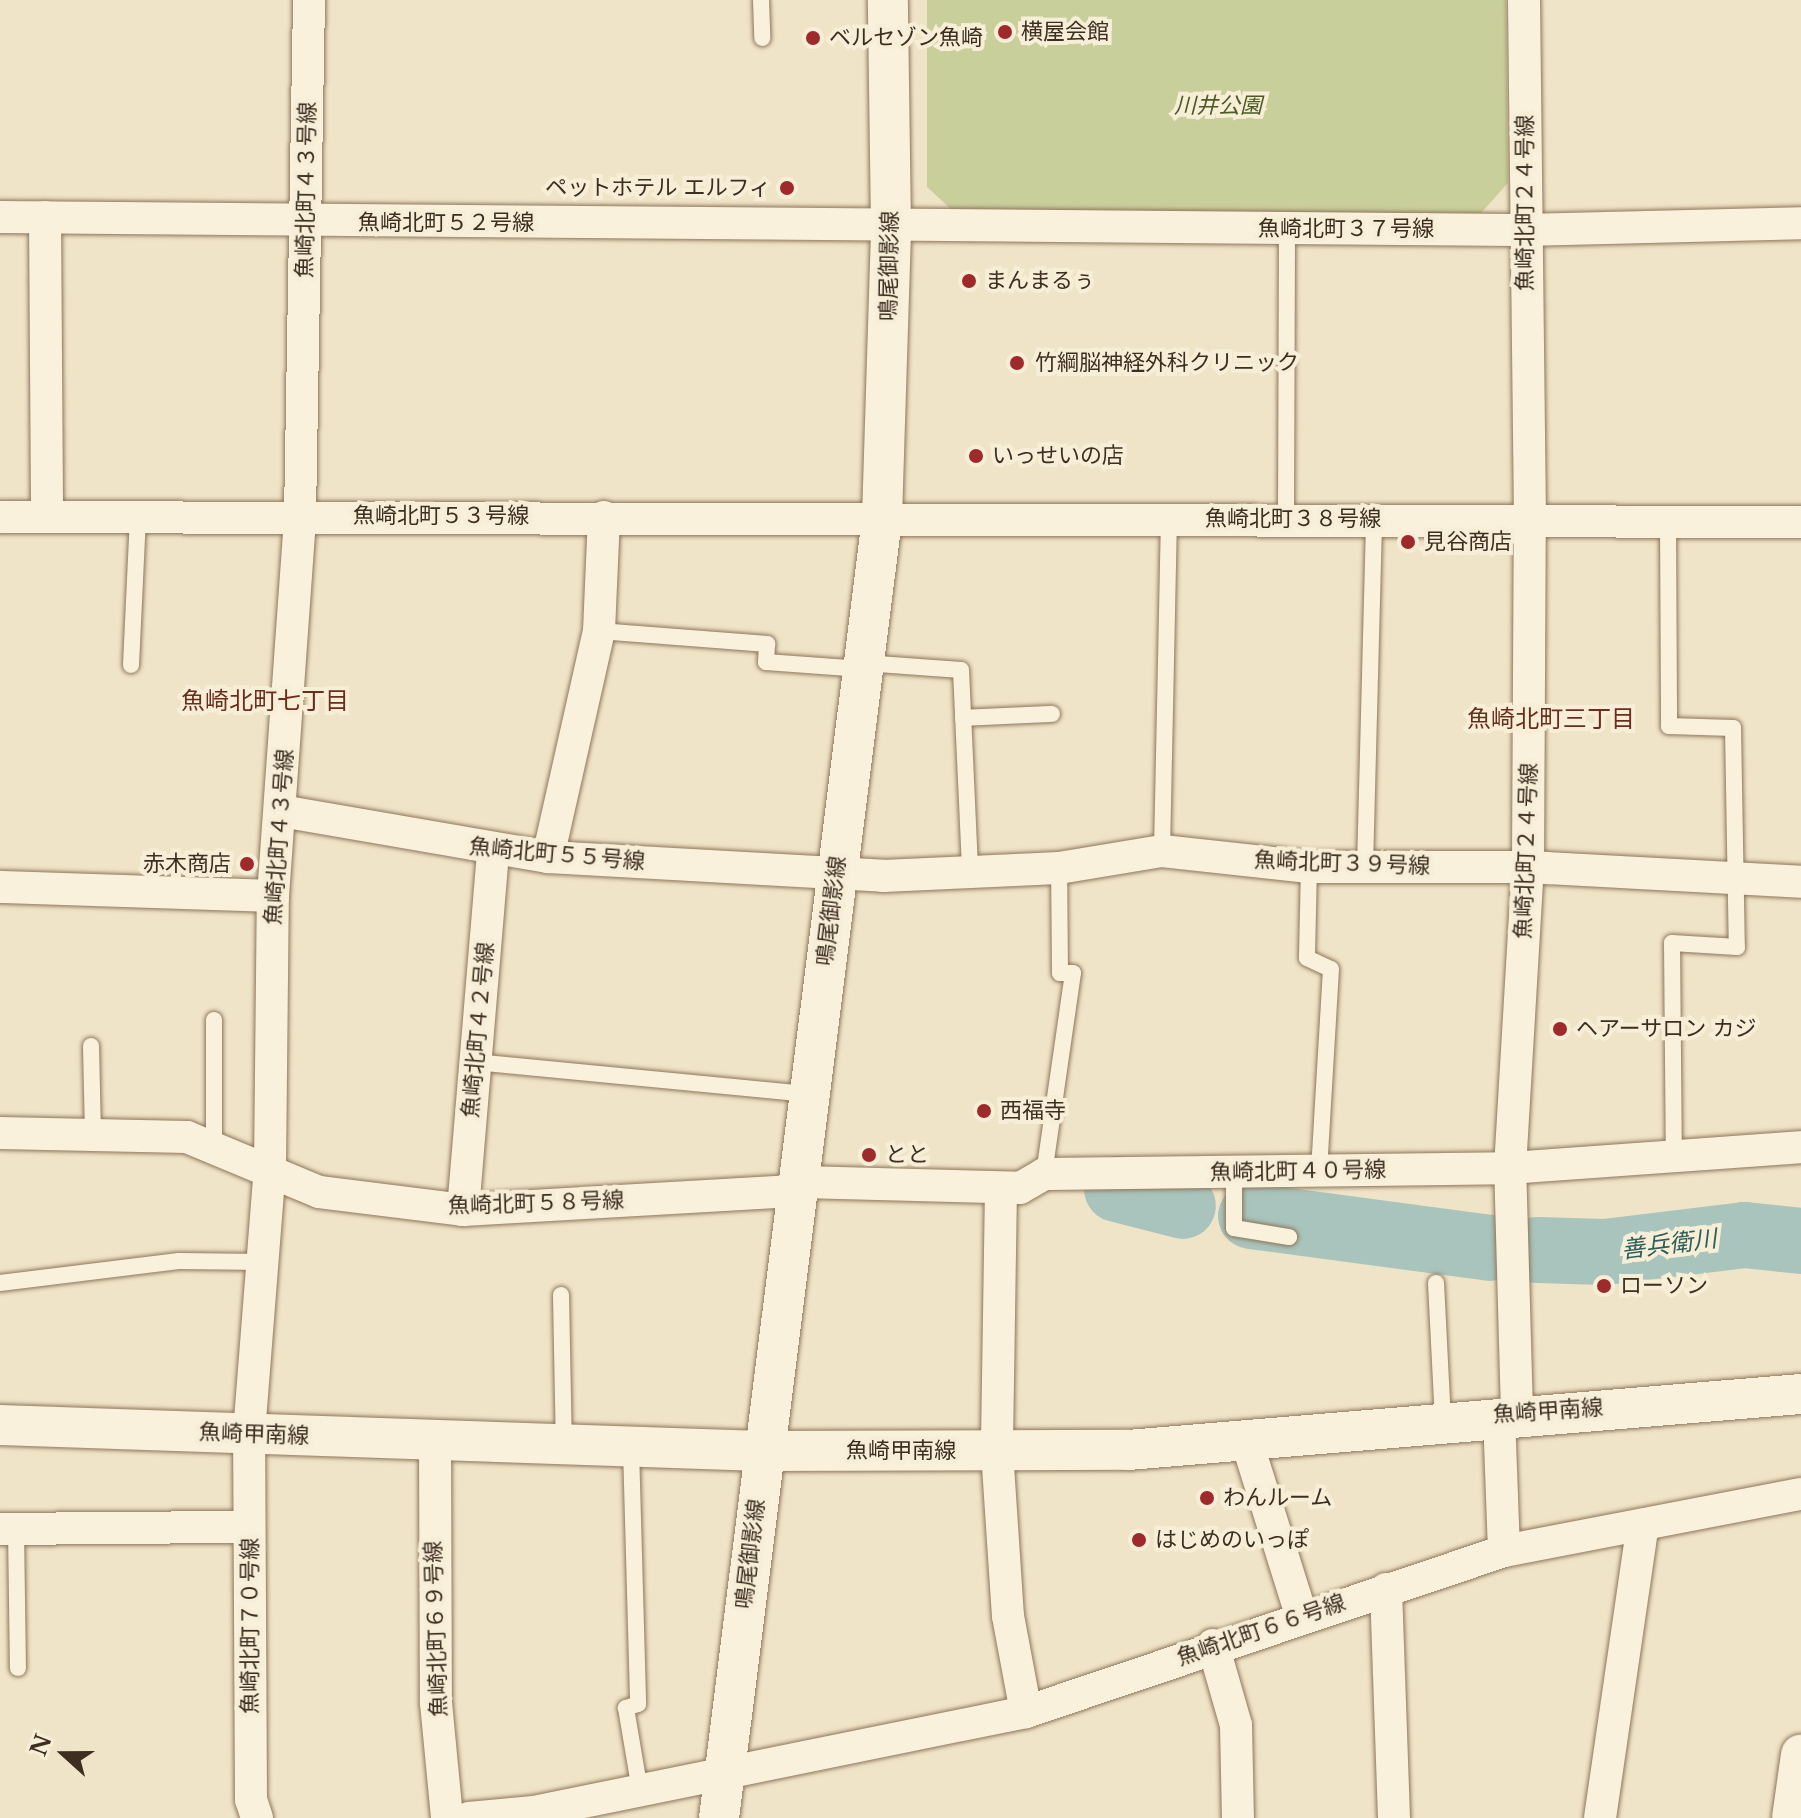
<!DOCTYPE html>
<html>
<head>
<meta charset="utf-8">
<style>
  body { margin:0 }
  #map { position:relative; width:1801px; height:1818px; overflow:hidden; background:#f0e4c8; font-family:"Libre Baskerville","Noto Sans JP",serif }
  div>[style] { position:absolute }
  .green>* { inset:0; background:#c9cf9b }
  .river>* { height:66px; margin:-33px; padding:0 33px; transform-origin:33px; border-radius:33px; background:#a9c4bc }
  .roads { filter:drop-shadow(0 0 2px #8d765c) drop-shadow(0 0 2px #8d765c) }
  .service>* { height:16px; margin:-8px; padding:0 8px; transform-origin:8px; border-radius:8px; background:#faf1dc }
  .minor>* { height:32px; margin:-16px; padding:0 16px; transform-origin:16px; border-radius:16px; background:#faf1dc }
  .tertiary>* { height:40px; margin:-20px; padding:0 20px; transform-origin:20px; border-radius:20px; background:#faf1dc }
  .dots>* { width:22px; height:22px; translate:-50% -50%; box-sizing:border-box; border:4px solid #f7eed8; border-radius:50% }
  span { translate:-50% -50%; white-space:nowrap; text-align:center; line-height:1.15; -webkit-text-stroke:8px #f7eed8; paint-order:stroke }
  .poi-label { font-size:22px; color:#3d2e20 }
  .left { translate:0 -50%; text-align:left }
  .right { translate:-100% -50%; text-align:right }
  .park-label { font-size:22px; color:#4d5a26; font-style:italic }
  .street-label { font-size:22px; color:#3d2e20 }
  .neighbourhood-label { font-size:24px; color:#6b2e1e }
  .water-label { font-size:24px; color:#2f5d5a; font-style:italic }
  .north { position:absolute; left:24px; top:1714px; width:80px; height:80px; -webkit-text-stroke:6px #f7eed8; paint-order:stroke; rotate:291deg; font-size:22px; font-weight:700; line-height:32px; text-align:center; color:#3d2e20 }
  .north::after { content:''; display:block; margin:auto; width:28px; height:36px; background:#3d2e20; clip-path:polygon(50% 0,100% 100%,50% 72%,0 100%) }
</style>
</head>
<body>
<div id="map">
  <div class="green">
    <div style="clip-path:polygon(927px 0,1506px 0,1508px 183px,1481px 213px,953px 211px,927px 187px)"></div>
  </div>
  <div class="river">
    <div style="left:1117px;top:1189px;width:68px;rotate:14.4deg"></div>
    <div style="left:1251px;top:1216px;width:241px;rotate:7.6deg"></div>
    <div style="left:1537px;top:1250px;width:68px;rotate:1.7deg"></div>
    <div style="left:1605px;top:1252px;width:141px;rotate:-6.9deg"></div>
    <div style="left:1745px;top:1235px;width:56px;rotate:6.1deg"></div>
  </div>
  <div class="roads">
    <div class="service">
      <div style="left:761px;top:0;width:38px;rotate:88deg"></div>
      <div style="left:1286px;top:519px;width:291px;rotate:-89.8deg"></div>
      <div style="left:1668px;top:521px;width:205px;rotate:89.7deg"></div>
      <div style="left:1669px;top:726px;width:64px;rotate:1.8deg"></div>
      <div style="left:1733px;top:728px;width:219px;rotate:89deg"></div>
      <div style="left:1737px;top:947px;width:65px;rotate:-176.5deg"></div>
      <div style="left:1672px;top:943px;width:217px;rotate:89.5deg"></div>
      <div style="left:599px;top:631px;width:169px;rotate:4.4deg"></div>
      <div style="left:767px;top:644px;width:18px;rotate:93deg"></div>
      <div style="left:766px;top:662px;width:96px;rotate:4.2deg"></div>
      <div style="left:864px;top:663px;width:97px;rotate:4.1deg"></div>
      <div style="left:961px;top:670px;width:201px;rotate:87.4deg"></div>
      <div style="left:131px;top:665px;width:149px;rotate:-87.3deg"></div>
      <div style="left:963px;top:718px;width:89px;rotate:-2.6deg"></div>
      <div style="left:1162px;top:851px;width:332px;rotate:-88.8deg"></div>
      <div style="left:1309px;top:867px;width:91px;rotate:91.3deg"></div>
      <div style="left:1307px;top:958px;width:26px;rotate:25deg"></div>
      <div style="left:1331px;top:969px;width:201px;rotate:93.4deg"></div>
      <div style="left:1365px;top:867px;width:347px;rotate:-88.5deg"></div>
      <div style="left:91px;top:1046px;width:89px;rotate:88.7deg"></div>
      <div style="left:475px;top:1062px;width:335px;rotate:5.5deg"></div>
      <div style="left:214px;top:1144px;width:124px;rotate:-90deg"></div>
      <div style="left:1234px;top:1171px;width:57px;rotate:90deg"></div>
      <div style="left:1234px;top:1228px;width:56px;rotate:9.3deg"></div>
      <div style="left:1044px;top:1174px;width:203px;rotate:-81.8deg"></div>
      <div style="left:1073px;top:973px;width:13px;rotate:180deg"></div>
      <div style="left:1060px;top:973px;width:105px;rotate:-90.5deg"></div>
      <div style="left:0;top:1283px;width:180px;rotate:-7deg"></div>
      <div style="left:179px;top:1261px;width:84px;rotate:0.7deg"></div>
      <div style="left:1436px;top:1283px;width:137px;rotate:87.1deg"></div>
      <div style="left:561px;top:1295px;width:150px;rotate:88.9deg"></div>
      <div style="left:631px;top:1448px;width:256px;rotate:88.4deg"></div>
      <div style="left:638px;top:1704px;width:13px;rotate:162deg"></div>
      <div style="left:626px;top:1708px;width:84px;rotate:80.4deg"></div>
      <div style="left:16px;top:1529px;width:139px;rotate:89.2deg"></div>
    </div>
    <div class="minor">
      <div style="left:0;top:217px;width:1524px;rotate:0.49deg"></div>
      <div style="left:1524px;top:230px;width:277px;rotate:-1.4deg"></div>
      <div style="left:45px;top:217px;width:300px;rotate:89.6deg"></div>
      <div style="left:0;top:517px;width:1801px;rotate:0.16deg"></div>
      <div style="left:281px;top:811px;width:271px;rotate:9.8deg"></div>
      <div style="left:548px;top:857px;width:336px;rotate:3.2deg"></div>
      <div style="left:883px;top:876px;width:176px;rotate:-2.6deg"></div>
      <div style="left:1059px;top:868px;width:104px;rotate:-9.4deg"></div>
      <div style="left:1162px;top:851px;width:148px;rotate:6.2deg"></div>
      <div style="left:1309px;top:867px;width:219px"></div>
      <div style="left:1528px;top:867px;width:273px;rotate:3.1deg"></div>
      <div style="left:548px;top:857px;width:232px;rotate:-77.3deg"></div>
      <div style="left:599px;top:631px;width:114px;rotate:-87.5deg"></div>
      <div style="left:0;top:887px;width:273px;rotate:1.9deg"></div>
      <div style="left:0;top:1133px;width:187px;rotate:1.2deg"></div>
      <div style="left:187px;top:1137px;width:143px;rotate:22.6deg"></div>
      <div style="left:319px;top:1192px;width:145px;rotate:7.1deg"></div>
      <div style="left:463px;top:1210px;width:335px;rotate:-3.3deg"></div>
      <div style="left:798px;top:1182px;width:222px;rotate:1.5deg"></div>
      <div style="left:1020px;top:1188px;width:28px;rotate:-30deg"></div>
      <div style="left:1044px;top:1174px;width:466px;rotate:-0.7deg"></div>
      <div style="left:1510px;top:1168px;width:292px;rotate:-4.1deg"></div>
      <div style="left:1001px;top:1188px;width:263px;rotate:90.9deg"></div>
      <div style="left:997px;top:1451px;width:165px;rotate:86.2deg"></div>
      <div style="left:1008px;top:1616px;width:98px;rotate:79.4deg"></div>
      <div style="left:463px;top:1210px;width:360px;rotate:-85.2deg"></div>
      <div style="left:1517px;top:1413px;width:245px;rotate:-91.6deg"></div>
      <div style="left:1510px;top:1168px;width:302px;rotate:-86.6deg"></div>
      <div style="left:1528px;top:867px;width:347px;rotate:-89.7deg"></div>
      <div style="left:1530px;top:520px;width:520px;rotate:-90.66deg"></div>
      <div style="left:1499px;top:1415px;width:136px;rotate:87.9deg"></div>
      <div style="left:1246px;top:1439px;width:183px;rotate:72.6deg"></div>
      <div style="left:435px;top:1440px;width:263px;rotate:89.8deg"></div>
      <div style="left:436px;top:1703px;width:116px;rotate:84.5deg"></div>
      <div style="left:0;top:1529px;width:249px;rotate:-0.5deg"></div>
      <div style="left:1386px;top:1589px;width:229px;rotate:88deg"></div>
      <div style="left:1213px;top:1645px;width:83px;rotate:74deg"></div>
      <div style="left:1236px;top:1725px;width:93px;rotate:88.8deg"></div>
      <div style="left:257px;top:1818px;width:19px;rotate:-108deg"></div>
      <div style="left:251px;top:1800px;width:367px;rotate:-90.3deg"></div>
      <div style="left:249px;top:1433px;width:266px;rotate:-85.5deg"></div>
      <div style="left:270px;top:1168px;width:272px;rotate:-89.4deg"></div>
      <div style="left:273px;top:896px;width:381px;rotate:-85.9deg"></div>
      <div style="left:300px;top:516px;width:516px;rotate:-89deg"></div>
      <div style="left:469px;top:1818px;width:65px;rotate:-5.3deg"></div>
      <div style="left:534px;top:1812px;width:502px;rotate:-11.49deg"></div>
      <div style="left:1026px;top:1712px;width:504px;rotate:-18.61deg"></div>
      <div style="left:1504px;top:1551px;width:302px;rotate:-10.9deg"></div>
      <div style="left:1600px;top:1818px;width:296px;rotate:-81.7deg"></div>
    </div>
    <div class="tertiary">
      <div style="left:0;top:1425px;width:762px;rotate:1.95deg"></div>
      <div style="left:762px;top:1451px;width:366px;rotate:-0.2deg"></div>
      <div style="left:1128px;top:1450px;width:675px;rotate:-4.76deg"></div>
      <div style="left:719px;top:1818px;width:1310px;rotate:-82.85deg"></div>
      <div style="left:882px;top:518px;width:291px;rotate:-88.2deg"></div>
      <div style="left:891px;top:227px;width:227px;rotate:-90.8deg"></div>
      <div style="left:1792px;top:1818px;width:64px;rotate:-81.9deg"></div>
    </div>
  </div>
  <div class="dots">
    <div style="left:1005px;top:32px;background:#9e2a2b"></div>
    <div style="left:813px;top:38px;background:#9e2a2b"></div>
    <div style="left:787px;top:188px;background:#9e2a2b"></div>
    <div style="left:969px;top:281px;background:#9e2a2b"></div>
    <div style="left:1017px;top:363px;background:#9e2a2b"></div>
    <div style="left:976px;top:456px;background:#9e2a2b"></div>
    <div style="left:1408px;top:542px;background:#9e2a2b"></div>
    <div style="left:247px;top:864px;background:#9e2a2b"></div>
    <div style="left:1560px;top:1029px;background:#9e2a2b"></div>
    <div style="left:984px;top:1111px;background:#9e2a2b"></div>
    <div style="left:869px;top:1155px;background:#9e2a2b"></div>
    <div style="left:1604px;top:1286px;background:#9e2a2b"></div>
    <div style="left:1207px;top:1498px;background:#9e2a2b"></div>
    <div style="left:1139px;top:1540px;background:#9e2a2b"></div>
  </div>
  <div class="poi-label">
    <span class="left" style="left:1021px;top:32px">横屋会館</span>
    <span class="left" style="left:829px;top:38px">ベルセゾン魚崎</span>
    <span class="right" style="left:771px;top:188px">ペットホテル エルフィ</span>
    <span class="left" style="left:985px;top:281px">まんまるぅ</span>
    <span class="left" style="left:1035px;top:363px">竹綱脳神経外科クリニック</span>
    <span class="left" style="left:992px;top:456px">いっせいの店</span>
    <span class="left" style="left:1424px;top:542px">見谷商店</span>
    <span class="right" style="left:231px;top:864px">赤木商店</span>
    <span class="left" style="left:1576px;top:1029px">ヘアーサロン カジ</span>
    <span class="left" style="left:1000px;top:1111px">西福寺</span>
    <span class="left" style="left:885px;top:1155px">とと</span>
    <span class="left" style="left:1620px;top:1286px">ローソン</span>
    <span class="left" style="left:1223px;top:1498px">わんルーム</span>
    <span class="left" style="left:1155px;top:1540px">はじめのいっぽ</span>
  </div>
  <div class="park-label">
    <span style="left:1218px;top:106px">川井公園</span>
  </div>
  <div class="street-label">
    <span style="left:306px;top:190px;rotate:-89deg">魚崎北町４３号線</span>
    <span style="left:1525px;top:203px;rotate:-90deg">魚崎北町２４号線</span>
    <span style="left:446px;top:223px">魚崎北町５２号線</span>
    <span style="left:1346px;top:229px">魚崎北町３７号線</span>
    <span style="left:889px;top:266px;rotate:-89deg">鳴尾御影線</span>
    <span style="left:441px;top:516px">魚崎北町５３号線</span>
    <span style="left:1293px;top:519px">魚崎北町３８号線</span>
    <span style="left:279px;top:837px;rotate:-86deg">魚崎北町４３号線</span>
    <span style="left:1526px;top:851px;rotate:-88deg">魚崎北町２４号線</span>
    <span style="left:557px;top:854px;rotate:5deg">魚崎北町５５号線</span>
    <span style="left:1342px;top:863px;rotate:2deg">魚崎北町３９号線</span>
    <span style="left:831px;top:911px;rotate:-83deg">鳴尾御影線</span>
    <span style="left:478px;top:1030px;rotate:-85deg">魚崎北町４２号線</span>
    <span style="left:1298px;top:1171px;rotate:-1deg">魚崎北町４０号線</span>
    <span style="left:536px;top:1203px;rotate:-2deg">魚崎北町５８号線</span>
    <span style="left:1548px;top:1411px;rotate:-4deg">魚崎甲南線</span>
    <span style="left:254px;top:1434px;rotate:2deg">魚崎甲南線</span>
    <span style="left:901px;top:1451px">魚崎甲南線</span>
    <span style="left:750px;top:1554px;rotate:-83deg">鳴尾御影線</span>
    <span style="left:250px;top:1626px;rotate:-90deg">魚崎北町７０号線</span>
    <span style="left:436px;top:1629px;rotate:-92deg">魚崎北町６９号線</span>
    <span style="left:1261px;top:1630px;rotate:-19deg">魚崎北町６６号線</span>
  </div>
  <div class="neighbourhood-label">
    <span style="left:265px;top:701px">魚崎北町七丁目</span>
    <span style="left:1551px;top:719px">魚崎北町三丁目</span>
  </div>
  <div class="water-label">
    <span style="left:1669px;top:1244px;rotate:-7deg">善兵衛川</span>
  </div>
  <div class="north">N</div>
</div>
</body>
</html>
